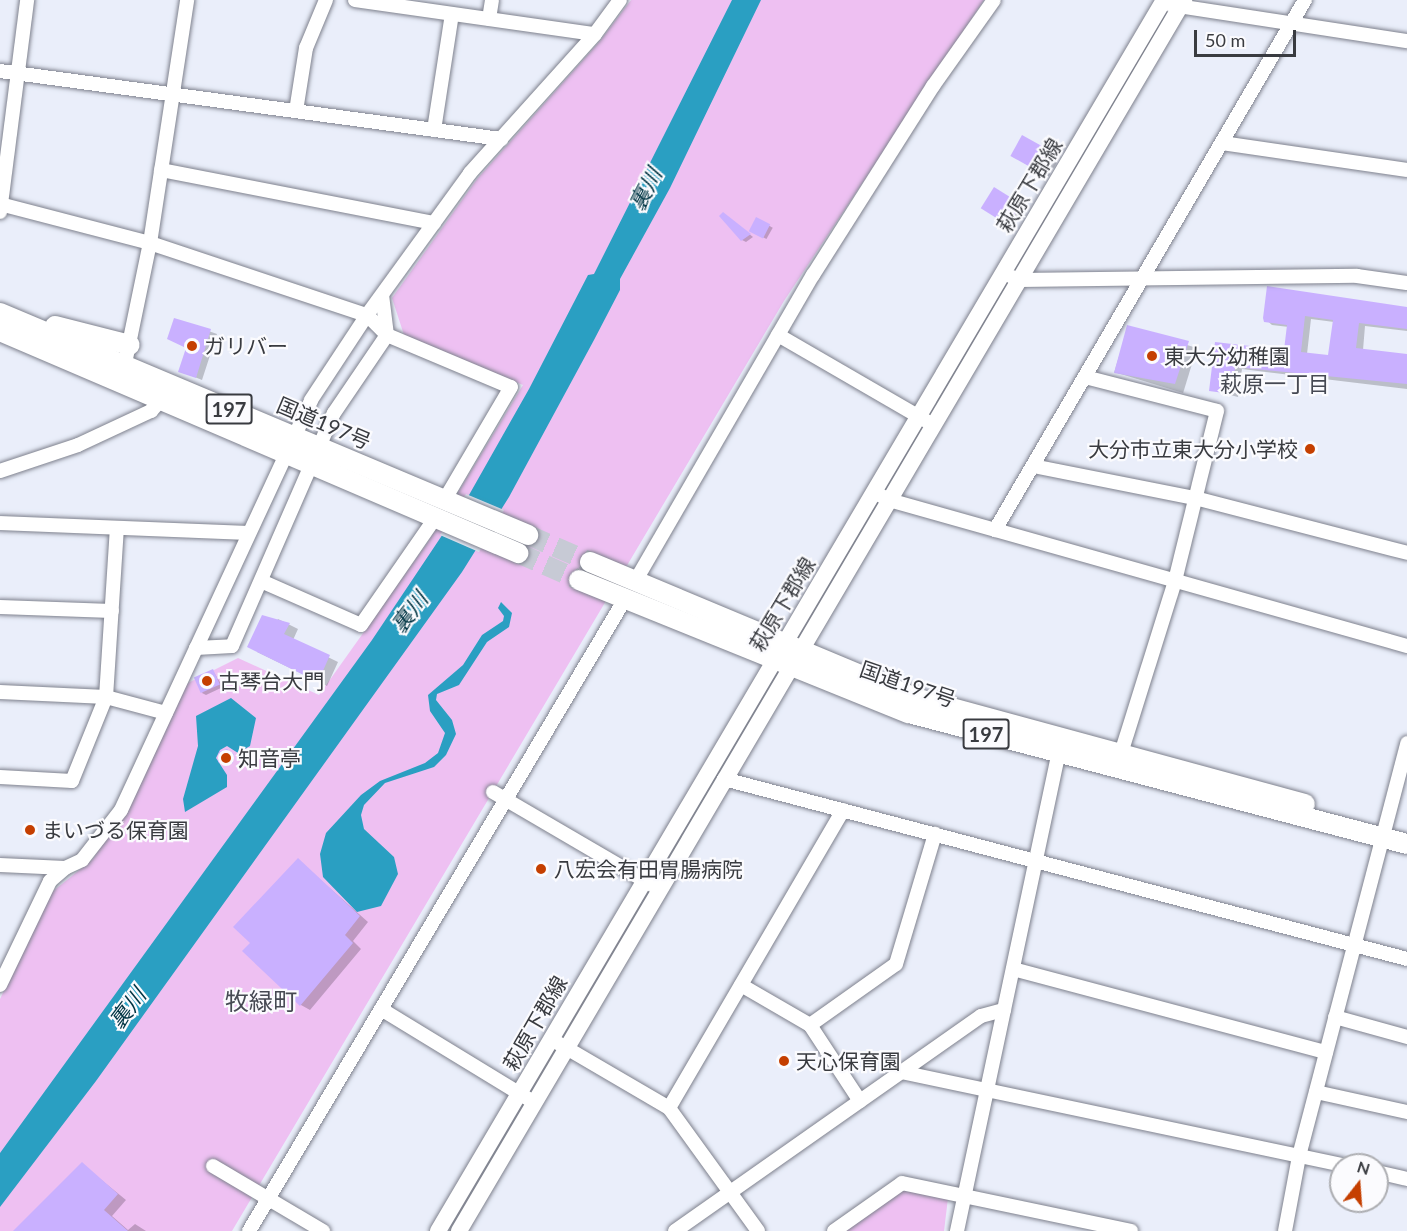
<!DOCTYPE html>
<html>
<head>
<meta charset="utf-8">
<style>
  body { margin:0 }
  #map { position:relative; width:1407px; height:1231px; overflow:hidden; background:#eaeefa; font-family:Lato,"Noto Sans JP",sans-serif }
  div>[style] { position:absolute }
  .green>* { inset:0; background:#eec0f2 }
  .water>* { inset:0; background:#2a9fc2 }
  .pier>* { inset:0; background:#eaeefa }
  .shadow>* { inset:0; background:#0003; transform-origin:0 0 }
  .building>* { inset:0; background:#c9b0ff; transform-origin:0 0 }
  .highway-tunnel>* { height:20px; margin-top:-10px; transform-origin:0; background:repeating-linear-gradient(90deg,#c7cad5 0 20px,transparent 0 30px) }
  .roads { filter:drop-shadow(0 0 2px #7e818d) drop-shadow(0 0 2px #7e818d) }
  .minor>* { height:14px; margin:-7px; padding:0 7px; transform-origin:7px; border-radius:7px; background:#fff }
  .major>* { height:16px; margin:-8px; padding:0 8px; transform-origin:8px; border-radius:8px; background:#fff }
  .highway>* { height:20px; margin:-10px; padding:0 10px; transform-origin:10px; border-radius:10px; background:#fff }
  .dots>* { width:16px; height:16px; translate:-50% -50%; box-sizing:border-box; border:3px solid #fbfbfe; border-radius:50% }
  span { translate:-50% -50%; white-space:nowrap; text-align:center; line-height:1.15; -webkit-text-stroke:4.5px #fbfbfe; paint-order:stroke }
  .shield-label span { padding:2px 4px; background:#fbfbfe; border:2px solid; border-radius:4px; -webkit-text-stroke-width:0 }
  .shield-label { font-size:20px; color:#393b40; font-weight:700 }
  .street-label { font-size:21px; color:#393b40 }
  .poi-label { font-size:21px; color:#393b40 }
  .left { translate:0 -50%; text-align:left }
  .right { translate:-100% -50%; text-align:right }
  .water-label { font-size:22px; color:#003544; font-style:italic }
  .neighbourhood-label { font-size:22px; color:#464953 }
  .quarter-label { font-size:24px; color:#464953 }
  .north { position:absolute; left:1329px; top:1153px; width:60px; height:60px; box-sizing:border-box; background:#fbfbfe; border:2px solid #adaeb2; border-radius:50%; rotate:17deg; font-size:16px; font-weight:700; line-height:24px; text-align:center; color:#393b40 }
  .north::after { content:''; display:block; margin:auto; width:21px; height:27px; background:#c53f00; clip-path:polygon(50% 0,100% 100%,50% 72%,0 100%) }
  .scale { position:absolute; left:1194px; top:30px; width:102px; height:27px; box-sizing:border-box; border:3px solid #393b40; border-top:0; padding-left:8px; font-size:18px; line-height:21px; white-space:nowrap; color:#393b40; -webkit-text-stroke:4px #fbfbfe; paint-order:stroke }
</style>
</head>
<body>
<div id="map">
  <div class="green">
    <div style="clip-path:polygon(631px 0,984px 0,784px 301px,232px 1231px,0 1231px,0 999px,52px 892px,93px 859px,104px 842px,186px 684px,238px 658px,319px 695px,428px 542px,523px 385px,404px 335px,392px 298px,477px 179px,600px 41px)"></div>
    <div style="clip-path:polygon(905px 1189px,948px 1198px,944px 1231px,841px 1231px)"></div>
  </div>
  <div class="water">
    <div style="clip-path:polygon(732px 0,761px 0,670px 188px,620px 279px,620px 290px,594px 340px,509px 497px,462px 572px,96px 1081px,0 1207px,0 1153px,372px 640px,469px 495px,529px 389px,588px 275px,594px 274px)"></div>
    <div style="clip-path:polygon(501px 602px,512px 613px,509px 627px,487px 642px,459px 685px,437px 694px,436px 700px,452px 720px,456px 734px,446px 755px,434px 767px,385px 783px,364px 805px,361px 815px,364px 829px,394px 857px,398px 874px,381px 906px,357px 912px,323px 877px,320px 854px,326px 833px,361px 795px,380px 781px,425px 763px,438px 753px,445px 733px,430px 711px,428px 695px,463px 665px,482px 635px,503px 621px,504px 616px,498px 608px)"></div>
    <div style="clip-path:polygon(231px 698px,256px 718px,250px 746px,238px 753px,227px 746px,220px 750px,216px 758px,227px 775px,227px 787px,185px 812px,183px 799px,198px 746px,196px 716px)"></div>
  </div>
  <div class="pier">
    <div style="clip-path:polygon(466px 494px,504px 510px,479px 552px,440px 535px)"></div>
  </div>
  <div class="shadow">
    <div style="left:1023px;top:137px;width:42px;height:22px;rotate:30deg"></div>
    <div style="left:994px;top:189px;width:35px;height:22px;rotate:31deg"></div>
    <div style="clip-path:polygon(727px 216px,753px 237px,746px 242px,742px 240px)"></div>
    <div style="left:757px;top:219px;width:18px;height:13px;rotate:29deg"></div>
    <div style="clip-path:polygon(evenodd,1407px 308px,1407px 331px,1365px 326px,1363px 350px,1407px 355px,1407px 389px,1242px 369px,1238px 397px,1211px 390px,1217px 344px,1286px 352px,1289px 327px,1272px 325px,1264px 318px,1407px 308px,1311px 319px,1334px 322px,1330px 357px,1307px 354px,1311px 319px)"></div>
    <div style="clip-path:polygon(175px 319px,217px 334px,202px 380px,180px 371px,187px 348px)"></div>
    <div style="left:1128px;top:327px;width:72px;height:47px;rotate:17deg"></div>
    <div style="clip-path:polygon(278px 619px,298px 629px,293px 640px,338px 662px,327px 686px,257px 652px)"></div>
    <div style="clip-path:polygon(213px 671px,223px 687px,206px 695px,202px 693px)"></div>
    <div style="clip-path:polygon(298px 860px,368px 922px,353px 941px,361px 949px,310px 1010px,301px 1005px)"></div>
    <div style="clip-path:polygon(82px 1164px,126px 1200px,112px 1216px,128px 1230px,135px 1224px,146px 1231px,15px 1231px)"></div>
  </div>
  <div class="building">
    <div style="left:1022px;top:135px;width:37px;height:24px;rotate:29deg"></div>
    <div style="left:994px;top:187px;width:32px;height:25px;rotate:32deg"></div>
    <div style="clip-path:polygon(723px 212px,751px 234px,741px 241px,719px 216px)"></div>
    <div style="left:756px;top:217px;width:16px;height:16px;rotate:27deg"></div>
    <div style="clip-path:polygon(evenodd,1267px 286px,1407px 307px,1407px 329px,1359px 323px,1356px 348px,1407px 354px,1407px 384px,1235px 367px,1232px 394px,1209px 391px,1215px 342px,1284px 350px,1287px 325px,1264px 322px,1263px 318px,1267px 286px,1305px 316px,1333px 320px,1328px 355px,1301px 352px,1305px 316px)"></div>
    <div style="clip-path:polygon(174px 318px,211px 329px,196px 378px,178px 372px,186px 348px,167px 339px)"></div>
    <div style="clip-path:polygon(1127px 325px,1189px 341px,1175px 384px,1114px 373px)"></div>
    <div style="clip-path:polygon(262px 615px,290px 623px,284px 634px,330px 655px,318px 682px,247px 647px)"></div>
    <div style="left:213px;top:669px;width:17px;height:21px;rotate:66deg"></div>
    <div style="clip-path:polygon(227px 749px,234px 754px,233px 763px,226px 766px,218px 762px,219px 752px)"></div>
    <div style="clip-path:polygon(298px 858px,360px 916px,345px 935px,353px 943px,300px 1006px,242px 951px,250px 943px,233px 927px)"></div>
    <div style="clip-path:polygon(82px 1162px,118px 1194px,104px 1210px,128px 1231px,13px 1231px)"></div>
  </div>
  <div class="highway-tunnel">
    <div style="left:528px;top:535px;width:68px;rotate:23.5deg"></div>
    <div style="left:518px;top:553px;width:67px;rotate:23.9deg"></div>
  </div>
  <div class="roads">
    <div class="minor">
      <div style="left:355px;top:0;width:242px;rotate:8.1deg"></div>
      <div style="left:1171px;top:5px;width:239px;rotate:8.7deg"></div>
      <div style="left:489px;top:19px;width:19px;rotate:-81deg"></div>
      <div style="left:0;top:71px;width:506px;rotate:7.73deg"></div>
      <div style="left:296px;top:111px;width:64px;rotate:-81deg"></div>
      <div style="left:306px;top:48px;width:52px;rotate:-67.4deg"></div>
      <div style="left:434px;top:130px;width:117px;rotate:-81.2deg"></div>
      <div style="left:1222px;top:143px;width:187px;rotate:8.3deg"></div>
      <div style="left:161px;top:170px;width:278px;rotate:11deg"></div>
      <div style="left:0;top:204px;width:155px;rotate:14.6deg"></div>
      <div style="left:150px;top:243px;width:229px;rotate:18.4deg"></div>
      <div style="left:367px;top:315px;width:28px;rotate:45deg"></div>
      <div style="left:387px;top:335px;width:134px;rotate:22.8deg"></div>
      <div style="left:511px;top:387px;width:130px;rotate:120.5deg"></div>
      <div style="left:0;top:212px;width:214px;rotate:-82.7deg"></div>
      <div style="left:1012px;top:277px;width:8px;rotate:23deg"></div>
      <div style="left:1019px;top:280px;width:338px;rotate:-0.7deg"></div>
      <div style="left:1357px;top:276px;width:50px;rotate:8deg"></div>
      <div style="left:778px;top:335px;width:179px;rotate:30.1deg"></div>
      <div style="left:123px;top:373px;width:133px;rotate:-78.3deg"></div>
      <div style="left:150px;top:243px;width:246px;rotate:-81.3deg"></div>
      <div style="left:1085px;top:377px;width:136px;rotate:14.4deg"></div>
      <div style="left:1217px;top:411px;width:175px;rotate:103.9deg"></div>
      <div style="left:1175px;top:581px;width:183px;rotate:107.4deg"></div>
      <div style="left:1033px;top:466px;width:165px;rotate:11.2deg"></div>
      <div style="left:1195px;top:498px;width:219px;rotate:14.5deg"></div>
      <div style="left:0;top:471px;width:82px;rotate:-18.4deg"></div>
      <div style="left:78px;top:445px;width:81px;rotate:-25deg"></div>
      <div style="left:151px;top:411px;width:15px;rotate:-48deg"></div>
      <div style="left:874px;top:492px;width:17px;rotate:28deg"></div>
      <div style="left:889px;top:500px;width:538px;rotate:15.74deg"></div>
      <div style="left:0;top:523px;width:248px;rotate:2.3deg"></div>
      <div style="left:995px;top:530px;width:614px;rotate:-59.68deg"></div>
      <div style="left:636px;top:580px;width:353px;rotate:-59.9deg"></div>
      <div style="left:813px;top:275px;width:224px;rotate:-57.6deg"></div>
      <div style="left:933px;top:86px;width:105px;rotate:-54.7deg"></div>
      <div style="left:261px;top:581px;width:109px;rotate:23.7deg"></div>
      <div style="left:361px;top:625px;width:130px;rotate:-55.3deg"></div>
      <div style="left:0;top:607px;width:112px;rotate:2deg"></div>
      <div style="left:196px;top:648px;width:36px;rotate:-3deg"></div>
      <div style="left:232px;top:646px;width:254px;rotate:-66.4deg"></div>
      <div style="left:334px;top:413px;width:94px;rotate:-55.8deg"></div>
      <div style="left:387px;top:335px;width:40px;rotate:-97.1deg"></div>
      <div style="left:0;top:692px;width:106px;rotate:2.7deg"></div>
      <div style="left:106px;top:697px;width:62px;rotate:14.9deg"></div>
      <div style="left:0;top:777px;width:72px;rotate:3.2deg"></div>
      <div style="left:72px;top:781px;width:91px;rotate:-68deg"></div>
      <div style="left:106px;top:697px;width:169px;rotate:-86.3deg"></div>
      <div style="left:724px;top:779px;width:706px;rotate:14.76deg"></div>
      <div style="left:493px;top:792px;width:184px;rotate:30.3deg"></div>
      <div style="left:0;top:865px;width:65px;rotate:2.6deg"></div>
      <div style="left:1013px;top:969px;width:324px;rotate:14.9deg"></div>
      <div style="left:0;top:985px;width:115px;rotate:-64.3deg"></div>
      <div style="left:50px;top:881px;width:20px;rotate:-41deg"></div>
      <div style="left:65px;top:868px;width:19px;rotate:-25deg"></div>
      <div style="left:82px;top:860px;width:63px;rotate:-52deg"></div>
      <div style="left:121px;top:810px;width:452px;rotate:-65.1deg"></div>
      <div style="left:311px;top:400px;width:102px;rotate:-56.6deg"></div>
      <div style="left:367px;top:315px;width:175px;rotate:-54deg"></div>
      <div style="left:470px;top:173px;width:187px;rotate:-48deg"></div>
      <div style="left:595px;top:34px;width:42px;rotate:-53.7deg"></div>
      <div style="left:741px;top:985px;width:80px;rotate:30.1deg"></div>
      <div style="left:810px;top:1025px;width:91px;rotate:56.7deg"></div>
      <div style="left:381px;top:1009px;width:180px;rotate:31.4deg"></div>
      <div style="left:1335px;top:1017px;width:75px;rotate:15.5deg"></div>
      <div style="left:810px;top:1025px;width:105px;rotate:-35.3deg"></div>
      <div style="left:896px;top:964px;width:136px;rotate:-73.3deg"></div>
      <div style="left:551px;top:1039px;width:137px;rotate:30.3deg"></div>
      <div style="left:669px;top:1108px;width:152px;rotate:54.1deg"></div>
      <div style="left:901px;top:1072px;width:451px;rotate:11.9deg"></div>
      <div style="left:1316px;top:1092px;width:93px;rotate:12.4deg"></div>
      <div style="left:669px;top:1108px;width:345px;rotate:-59.7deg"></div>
      <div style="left:213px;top:1166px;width:128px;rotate:30.6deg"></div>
      <div style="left:1377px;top:1172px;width:31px;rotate:13deg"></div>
      <div style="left:249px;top:1231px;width:735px;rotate:-59.25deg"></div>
      <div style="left:675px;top:1231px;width:374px;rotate:-35.1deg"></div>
      <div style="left:981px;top:1016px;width:24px;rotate:-15deg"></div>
      <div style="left:834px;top:1231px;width:83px;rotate:-35.2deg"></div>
      <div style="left:902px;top:1183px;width:234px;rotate:11.8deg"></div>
      <div style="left:957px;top:1231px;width:496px;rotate:-78deg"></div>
      <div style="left:1285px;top:1231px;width:76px;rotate:-79.4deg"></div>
      <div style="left:1299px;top:1156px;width:427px;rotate:-75.3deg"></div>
    </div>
    <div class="major">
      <div style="left:438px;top:1231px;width:1429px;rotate:-59.47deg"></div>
      <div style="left:459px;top:1231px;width:1429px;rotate:-59.5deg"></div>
    </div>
    <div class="highway">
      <div style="left:0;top:313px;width:573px;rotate:22.8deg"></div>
      <div style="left:55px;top:326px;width:77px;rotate:14.2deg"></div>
      <div style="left:0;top:331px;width:564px;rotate:23.2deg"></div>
      <div style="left:590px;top:562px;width:352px;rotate:22.7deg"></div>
      <div style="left:915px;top:698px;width:404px;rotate:15.2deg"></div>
      <div style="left:579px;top:580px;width:356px;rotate:22deg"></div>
      <div style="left:909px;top:713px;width:515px;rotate:14.74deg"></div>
    </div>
  </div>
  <div class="dots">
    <div style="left:192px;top:346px;background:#c53f00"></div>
    <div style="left:1152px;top:356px;background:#c53f00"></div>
    <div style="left:1310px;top:449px;background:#c53f00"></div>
    <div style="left:207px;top:681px;background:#c53f00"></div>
    <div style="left:226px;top:758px;background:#c53f00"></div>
    <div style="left:30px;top:830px;background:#c53f00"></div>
    <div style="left:541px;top:869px;background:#c53f00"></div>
    <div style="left:784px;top:1061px;background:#c53f00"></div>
  </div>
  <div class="shield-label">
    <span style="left:229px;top:409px">197</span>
    <span style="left:986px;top:734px">197</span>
  </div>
  <div class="street-label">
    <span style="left:1029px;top:185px;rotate:-59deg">萩原下郡線</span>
    <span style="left:324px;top:423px;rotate:23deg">国道197号</span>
    <span style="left:782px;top:604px;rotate:-59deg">萩原下郡線</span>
    <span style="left:908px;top:684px;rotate:19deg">国道197号</span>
    <span style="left:535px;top:1023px;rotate:-60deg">萩原下郡線</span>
  </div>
  <div class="poi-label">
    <span class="left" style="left:204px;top:346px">ガリバー</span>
    <span class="left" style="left:1164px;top:356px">東大分幼稚園</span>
    <span class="right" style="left:1298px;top:449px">大分市立東大分小学校</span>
    <span class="left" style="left:219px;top:681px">古琴台大門</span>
    <span class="left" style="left:238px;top:758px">知音亭</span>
    <span class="left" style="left:42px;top:830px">まいづる保育園</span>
    <span class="left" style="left:554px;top:869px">八宏会有田胃腸病院</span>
    <span class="left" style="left:796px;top:1061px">天心保育園</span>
  </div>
  <div class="water-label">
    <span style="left:645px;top:189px;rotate:-63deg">裏川</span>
    <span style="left:409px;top:612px;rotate:-53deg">裏川</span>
    <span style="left:127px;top:1008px;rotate:-53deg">裏川</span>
  </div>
  <div class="neighbourhood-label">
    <span style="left:1275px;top:384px">萩原一丁目</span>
  </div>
  <div class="quarter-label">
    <span style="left:261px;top:1001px">牧緑町</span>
  </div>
  <div class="north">N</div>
  <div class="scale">50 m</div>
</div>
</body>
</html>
